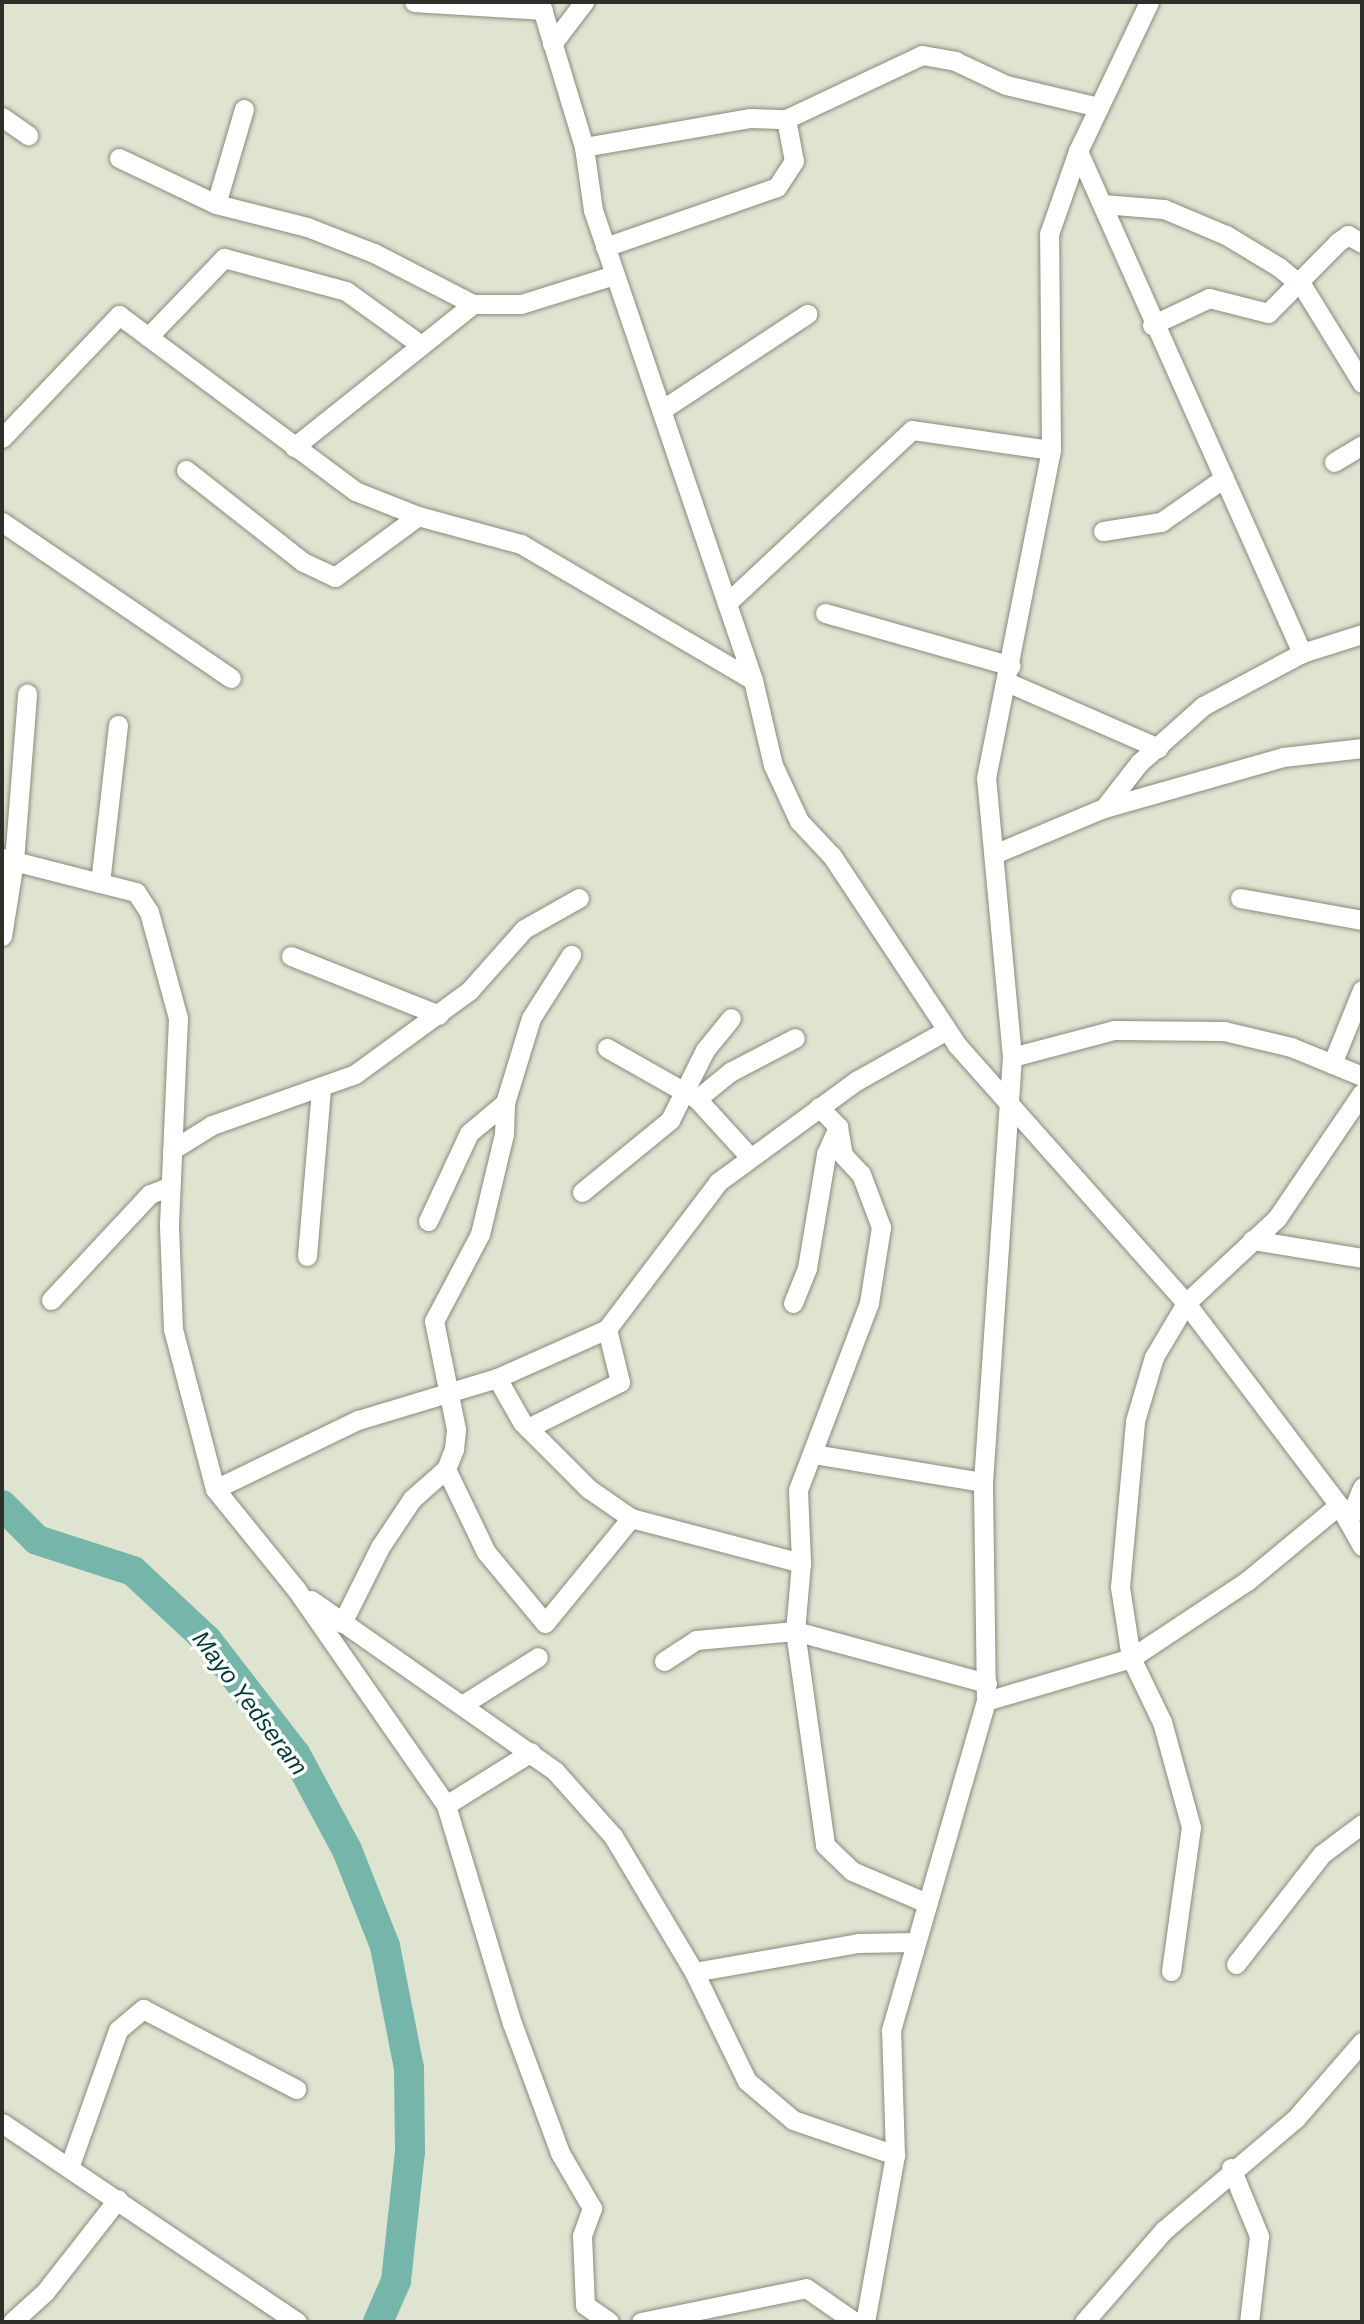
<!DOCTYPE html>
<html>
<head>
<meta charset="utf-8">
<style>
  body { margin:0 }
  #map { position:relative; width:1364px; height:2324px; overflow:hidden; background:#dfe4d1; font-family:Helvetica,sans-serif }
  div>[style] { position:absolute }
  .river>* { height:30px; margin:-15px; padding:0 15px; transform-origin:15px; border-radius:15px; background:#76b5a9 }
  .roads { filter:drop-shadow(0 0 2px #878b7b) drop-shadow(0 0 2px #878b7b) }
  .street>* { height:19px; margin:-9.5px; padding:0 9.5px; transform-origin:9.5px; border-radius:9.5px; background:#fff }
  span { translate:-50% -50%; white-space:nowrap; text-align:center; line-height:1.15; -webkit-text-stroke:7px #fff; paint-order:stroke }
  .water-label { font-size:24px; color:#003c35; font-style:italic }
  .frame { position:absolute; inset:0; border:4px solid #2d2f28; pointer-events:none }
</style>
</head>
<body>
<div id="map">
  <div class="river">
    <div style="left:2px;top:1505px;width:49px;rotate:45deg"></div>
    <div style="left:37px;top:1540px;width:101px;rotate:17.9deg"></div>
    <div style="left:133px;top:1571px;width:101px;rotate:43deg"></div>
    <div style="left:207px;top:1640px;width:145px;rotate:52.3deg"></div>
    <div style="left:296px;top:1755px;width:108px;rotate:61.8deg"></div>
    <div style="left:347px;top:1850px;width:103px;rotate:68.4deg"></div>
    <div style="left:385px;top:1946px;width:124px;rotate:78.9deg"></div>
    <div style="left:409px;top:2068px;width:84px;rotate:89.3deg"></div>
    <div style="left:410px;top:2152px;width:130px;rotate:96.2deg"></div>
    <div style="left:396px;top:2281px;width:45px;rotate:113.7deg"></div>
  </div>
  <div class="roads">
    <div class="street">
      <div style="left:414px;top:2px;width:129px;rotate:3.5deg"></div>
      <div style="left:540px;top:2px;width:152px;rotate:73.1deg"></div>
      <div style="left:584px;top:147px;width:64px;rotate:81.9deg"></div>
      <div style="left:593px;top:210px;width:496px;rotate:71.2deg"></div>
      <div style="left:753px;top:680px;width:87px;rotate:76.8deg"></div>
      <div style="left:773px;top:765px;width:62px;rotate:65.1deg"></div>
      <div style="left:799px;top:821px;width:48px;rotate:46.7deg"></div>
      <div style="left:832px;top:856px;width:227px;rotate:56.5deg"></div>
      <div style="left:957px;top:1045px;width:345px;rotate:48.4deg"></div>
      <div style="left:1186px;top:1303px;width:253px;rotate:52.9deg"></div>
      <div style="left:1339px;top:1505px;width:47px;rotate:60.7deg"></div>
      <div style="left:552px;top:44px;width:53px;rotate:-52.7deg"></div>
      <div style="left:2px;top:117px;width:32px;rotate:35deg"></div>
      <div style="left:584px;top:147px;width:169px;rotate:-9.9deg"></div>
      <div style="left:750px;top:118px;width:36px;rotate:2deg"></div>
      <div style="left:786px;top:119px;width:150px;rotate:-25.2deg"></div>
      <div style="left:922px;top:55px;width:34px;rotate:10deg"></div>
      <div style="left:955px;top:61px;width:56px;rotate:25.2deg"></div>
      <div style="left:1006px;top:85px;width:95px;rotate:13.4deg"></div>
      <div style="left:1078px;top:151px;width:550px;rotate:65.95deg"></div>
      <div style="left:119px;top:158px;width:107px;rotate:25.4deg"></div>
      <div style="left:216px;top:204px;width:94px;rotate:14.2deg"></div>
      <div style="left:307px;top:227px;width:72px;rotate:21.2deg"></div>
      <div style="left:374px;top:253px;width:111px;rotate:27.3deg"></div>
      <div style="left:473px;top:304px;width:48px"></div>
      <div style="left:521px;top:304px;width:97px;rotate:-17.3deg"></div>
      <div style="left:216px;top:204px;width:99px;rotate:-73.6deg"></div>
      <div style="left:1103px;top:204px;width:61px;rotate:4.7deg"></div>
      <div style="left:1164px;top:209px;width:67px;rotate:22.8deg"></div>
      <div style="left:1226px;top:235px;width:62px;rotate:31.1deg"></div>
      <div style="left:1279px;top:267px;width:31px;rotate:40deg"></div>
      <div style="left:1303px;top:287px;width:113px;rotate:58.4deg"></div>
      <div style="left:605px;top:247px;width:182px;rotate:-19.2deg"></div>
      <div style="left:777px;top:187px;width:31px;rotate:-57deg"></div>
      <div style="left:794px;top:161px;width:43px;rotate:-100.8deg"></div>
      <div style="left:1152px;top:325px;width:63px;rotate:-25.3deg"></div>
      <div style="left:1209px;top:298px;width:61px;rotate:14.3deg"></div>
      <div style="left:1268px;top:313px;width:100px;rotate:-45.4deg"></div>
      <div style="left:1338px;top:242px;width:12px;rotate:-35deg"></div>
      <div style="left:1348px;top:235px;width:16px;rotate:30deg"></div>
      <div style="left:148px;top:337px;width:110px;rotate:-46.1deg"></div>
      <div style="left:224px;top:258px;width:126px;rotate:15.1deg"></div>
      <div style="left:346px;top:291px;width:92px;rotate:35.8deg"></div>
      <div style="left:663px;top:409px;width:173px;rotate:-33.4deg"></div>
      <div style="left:2px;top:438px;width:170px;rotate:-46.4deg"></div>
      <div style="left:119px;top:315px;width:294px;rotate:36.7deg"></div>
      <div style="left:355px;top:491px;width:68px;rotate:21.6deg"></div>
      <div style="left:418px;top:516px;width:107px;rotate:15.2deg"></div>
      <div style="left:521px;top:544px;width:269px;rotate:30.4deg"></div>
      <div style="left:294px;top:447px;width:229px;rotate:-38.6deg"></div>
      <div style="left:1334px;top:462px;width:33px;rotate:-31deg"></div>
      <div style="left:186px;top:470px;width:149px;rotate:38.2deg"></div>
      <div style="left:303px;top:562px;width:35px;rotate:25deg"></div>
      <div style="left:335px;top:577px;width:103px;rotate:-36.3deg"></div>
      <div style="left:2px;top:522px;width:277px;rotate:34.3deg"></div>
      <div style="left:1103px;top:531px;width:59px;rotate:-8.8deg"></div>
      <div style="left:1161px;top:522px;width:77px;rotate:-34.9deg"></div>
      <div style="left:727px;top:603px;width:253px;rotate:-43.1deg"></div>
      <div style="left:912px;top:430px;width:140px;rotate:8.2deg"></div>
      <div style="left:825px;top:613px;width:193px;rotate:15.9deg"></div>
      <div style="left:1007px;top:682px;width:165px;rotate:23.6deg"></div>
      <div style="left:118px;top:725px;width:159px;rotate:96.5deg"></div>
      <div style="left:100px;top:883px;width:37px;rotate:14deg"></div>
      <div style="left:136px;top:892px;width:24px;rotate:57deg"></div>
      <div style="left:149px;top:912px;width:110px;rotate:74.7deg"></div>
      <div style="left:178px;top:1018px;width:208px;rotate:92.5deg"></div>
      <div style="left:169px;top:1226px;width:103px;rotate:87.8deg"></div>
      <div style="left:173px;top:1329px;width:165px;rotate:75.3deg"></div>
      <div style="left:215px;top:1489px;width:129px;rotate:51deg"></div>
      <div style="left:296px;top:1589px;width:263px;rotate:55.2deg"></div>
      <div style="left:446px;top:1805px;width:228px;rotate:73.2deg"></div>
      <div style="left:512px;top:2023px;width:139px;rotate:69.7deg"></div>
      <div style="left:560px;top:2153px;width:64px;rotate:59.8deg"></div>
      <div style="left:592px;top:2208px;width:30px;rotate:110deg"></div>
      <div style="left:582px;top:2236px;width:69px;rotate:87.5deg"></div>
      <div style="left:585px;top:2305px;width:29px;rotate:35deg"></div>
      <div style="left:1104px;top:808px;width:57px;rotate:-52.1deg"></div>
      <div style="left:1139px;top:763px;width:86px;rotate:-41.7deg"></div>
      <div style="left:1203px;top:706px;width:112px;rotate:-28.2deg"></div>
      <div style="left:1302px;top:653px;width:63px;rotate:-17.6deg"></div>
      <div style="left:994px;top:854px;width:119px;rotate:-22.7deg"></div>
      <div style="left:1104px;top:808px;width:186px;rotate:-15.9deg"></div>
      <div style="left:1283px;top:757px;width:80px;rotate:-6.5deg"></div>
      <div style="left:2px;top:858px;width:101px;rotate:14.3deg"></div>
      <div style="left:1240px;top:898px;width:124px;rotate:10.2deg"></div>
      <div style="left:2px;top:936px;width:76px;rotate:-80.9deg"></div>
      <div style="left:14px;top:861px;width:168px;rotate:-85.5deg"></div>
      <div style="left:291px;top:956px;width:159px;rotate:21.7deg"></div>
      <div style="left:607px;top:1048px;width:103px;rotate:29.5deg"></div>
      <div style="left:697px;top:1099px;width:79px;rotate:47.6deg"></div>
      <div style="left:1012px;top:1057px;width:106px;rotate:-14.8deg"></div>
      <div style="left:1114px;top:1030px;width:110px;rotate:0.5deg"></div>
      <div style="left:1224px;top:1031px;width:69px;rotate:13.4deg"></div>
      <div style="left:1291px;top:1047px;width:77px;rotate:22.2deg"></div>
      <div style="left:1332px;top:1064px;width:80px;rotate:-67.9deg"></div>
      <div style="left:697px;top:1099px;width:43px;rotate:-39.3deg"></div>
      <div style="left:730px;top:1072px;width:73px;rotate:-27.6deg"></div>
      <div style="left:819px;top:1107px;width:28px;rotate:46deg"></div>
      <div style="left:838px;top:1127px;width:28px;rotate:80deg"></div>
      <div style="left:843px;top:1155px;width:26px;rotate:47deg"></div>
      <div style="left:861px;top:1174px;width:57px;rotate:69.3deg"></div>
      <div style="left:881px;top:1227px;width:77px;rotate:99deg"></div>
      <div style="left:869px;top:1303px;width:200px;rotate:110.8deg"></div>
      <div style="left:798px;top:1490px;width:73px;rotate:87.6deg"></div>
      <div style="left:801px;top:1563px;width:68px;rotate:95deg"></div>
      <div style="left:795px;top:1631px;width:216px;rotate:82deg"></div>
      <div style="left:825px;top:1845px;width:37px;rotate:44deg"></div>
      <div style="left:852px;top:1871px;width:82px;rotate:23.1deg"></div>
      <div style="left:172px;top:1150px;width:47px;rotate:-32deg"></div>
      <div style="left:212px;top:1125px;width:152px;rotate:-19.6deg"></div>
      <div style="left:355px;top:1074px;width:141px;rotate:-36.1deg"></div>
      <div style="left:469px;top:991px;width:83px;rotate:-48.4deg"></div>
      <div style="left:524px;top:929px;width:63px;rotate:-29.4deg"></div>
      <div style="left:582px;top:1192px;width:114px;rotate:-39.3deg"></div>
      <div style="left:670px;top:1120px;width:78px;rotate:-63.4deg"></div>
      <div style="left:705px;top:1050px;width:41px;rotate:-50.9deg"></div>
      <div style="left:428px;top:1221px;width:97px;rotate:-65deg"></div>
      <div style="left:469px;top:1133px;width:47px;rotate:-39.8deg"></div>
      <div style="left:1252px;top:1240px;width:111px;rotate:9.3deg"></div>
      <div style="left:307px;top:1256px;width:168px;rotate:-85.2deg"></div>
      <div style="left:51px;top:1300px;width:145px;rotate:-47deg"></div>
      <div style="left:150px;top:1194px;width:22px;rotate:-21deg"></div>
      <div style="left:793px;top:1303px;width:38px;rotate:-68deg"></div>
      <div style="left:807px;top:1268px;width:116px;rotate:-80.5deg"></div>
      <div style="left:826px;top:1154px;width:30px;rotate:-66deg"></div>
      <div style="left:497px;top:1378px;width:51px;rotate:60.4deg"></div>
      <div style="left:522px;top:1422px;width:95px;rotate:45deg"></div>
      <div style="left:589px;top:1489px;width:51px;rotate:34.6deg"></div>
      <div style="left:631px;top:1518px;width:176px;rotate:14.8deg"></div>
      <div style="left:528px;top:1428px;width:103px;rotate:-26.6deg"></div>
      <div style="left:620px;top:1382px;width:55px;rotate:-103.8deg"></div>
      <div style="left:813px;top:1454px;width:172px;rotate:9.4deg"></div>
      <div style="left:446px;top:1469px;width:92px;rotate:64.3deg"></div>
      <div style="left:486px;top:1552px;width:92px;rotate:50.3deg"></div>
      <div style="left:545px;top:1623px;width:136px;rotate:-50.7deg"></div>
      <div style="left:215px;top:1489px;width:159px;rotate:-25.8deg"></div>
      <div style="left:358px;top:1420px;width:145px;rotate:-16.8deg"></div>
      <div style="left:497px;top:1378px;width:120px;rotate:-24deg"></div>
      <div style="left:607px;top:1329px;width:184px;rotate:-52.9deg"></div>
      <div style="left:718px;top:1182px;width:171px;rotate:-36.2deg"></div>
      <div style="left:856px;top:1081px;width:104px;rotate:-29.3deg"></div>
      <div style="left:1349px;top:1520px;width:35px;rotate:-68deg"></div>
      <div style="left:311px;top:1600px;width:298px;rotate:35deg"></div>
      <div style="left:555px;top:1771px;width:87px;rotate:48.3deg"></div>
      <div style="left:613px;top:1836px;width:158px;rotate:59.2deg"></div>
      <div style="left:694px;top:1972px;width:121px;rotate:64.1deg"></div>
      <div style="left:747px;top:2081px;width:60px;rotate:40.3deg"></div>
      <div style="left:793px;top:2120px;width:108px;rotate:18.9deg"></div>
      <div style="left:342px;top:1623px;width:85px;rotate:-63.4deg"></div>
      <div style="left:380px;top:1547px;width:58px;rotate:-56.3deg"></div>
      <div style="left:412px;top:1499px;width:45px;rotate:-41.4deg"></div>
      <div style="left:446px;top:1469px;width:22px;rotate:-68deg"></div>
      <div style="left:454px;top:1449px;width:20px;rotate:-84deg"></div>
      <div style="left:456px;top:1429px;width:110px;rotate:-101.5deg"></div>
      <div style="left:434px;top:1321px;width:98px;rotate:-62.1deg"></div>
      <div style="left:480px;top:1234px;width:103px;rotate:-76.5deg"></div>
      <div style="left:504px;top:1134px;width:31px;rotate:-88deg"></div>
      <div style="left:505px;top:1103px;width:89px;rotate:-73deg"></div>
      <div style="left:531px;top:1018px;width:75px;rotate:-57.6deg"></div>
      <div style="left:664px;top:1661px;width:38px;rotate:-33deg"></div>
      <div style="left:696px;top:1640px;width:99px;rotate:-5.2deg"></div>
      <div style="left:795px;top:1631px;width:199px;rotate:15.2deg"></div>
      <div style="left:986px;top:1701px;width:151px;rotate:-16.5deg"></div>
      <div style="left:1131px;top:1658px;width:139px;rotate:-33.6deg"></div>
      <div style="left:1247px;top:1581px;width:119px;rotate:-39.6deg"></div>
      <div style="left:465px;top:1703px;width:86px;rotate:-32.2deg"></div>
      <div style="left:446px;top:1805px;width:100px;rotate:-31.9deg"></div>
      <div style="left:1236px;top:1964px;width:140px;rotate:-52deg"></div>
      <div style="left:1322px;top:1854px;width:50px;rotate:-36.9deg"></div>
      <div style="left:1171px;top:1971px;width:145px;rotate:-82.1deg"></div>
      <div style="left:1191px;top:1827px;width:109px;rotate:-105.4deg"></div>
      <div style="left:1162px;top:1722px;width:71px;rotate:-115.8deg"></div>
      <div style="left:1131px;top:1658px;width:72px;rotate:-98.8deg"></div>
      <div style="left:1120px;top:1587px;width:167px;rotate:-84.8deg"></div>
      <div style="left:1135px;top:1421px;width:67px;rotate:-73.5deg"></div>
      <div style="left:1154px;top:1357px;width:63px;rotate:-59.3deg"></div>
      <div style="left:1186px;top:1303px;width:125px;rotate:-43deg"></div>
      <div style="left:1277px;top:1218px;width:151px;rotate:-55.8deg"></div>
      <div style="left:694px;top:1972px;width:167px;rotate:-10deg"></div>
      <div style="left:858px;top:1943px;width:56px;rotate:-1deg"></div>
      <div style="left:2px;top:2123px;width:356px;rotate:34deg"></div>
      <div style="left:70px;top:2165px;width:143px;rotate:-70.4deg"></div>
      <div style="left:118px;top:2030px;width:33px;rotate:-40deg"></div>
      <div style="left:143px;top:2009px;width:173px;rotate:27.6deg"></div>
      <div style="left:1231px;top:2168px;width:74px;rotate:67.6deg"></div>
      <div style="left:1259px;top:2236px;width:87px;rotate:96.6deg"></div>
      <div style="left:12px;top:2322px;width:45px;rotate:-42.3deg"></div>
      <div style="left:45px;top:2292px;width:118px;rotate:-51.9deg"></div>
      <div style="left:641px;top:2322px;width:168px;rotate:-11.6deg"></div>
      <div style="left:806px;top:2288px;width:60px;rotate:34.8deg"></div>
      <div style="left:865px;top:2322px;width:170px;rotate:-79.8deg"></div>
      <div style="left:895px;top:2155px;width:125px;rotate:-91.8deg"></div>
      <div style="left:891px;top:2030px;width:342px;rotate:-73.9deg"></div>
      <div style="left:986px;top:1701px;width:219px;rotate:-90.8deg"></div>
      <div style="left:983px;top:1482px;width:426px;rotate:-86.1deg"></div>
      <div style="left:1012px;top:1057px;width:280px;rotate:-95.3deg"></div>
      <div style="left:986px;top:778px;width:334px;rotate:-78.8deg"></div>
      <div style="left:1051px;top:450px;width:216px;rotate:-90.5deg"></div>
      <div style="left:1049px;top:234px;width:88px;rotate:-70.7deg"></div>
      <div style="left:1078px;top:151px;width:165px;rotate:-64.5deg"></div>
      <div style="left:1084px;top:2322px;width:122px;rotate:-49deg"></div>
      <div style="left:1164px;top:2230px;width:173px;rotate:-40.3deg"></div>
      <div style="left:1296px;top:2118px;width:101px;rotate:-49deg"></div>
    </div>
  </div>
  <div class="water-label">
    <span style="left:250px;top:1703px;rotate:53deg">Mayo Yedseram</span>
  </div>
  <div class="frame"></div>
</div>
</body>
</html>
